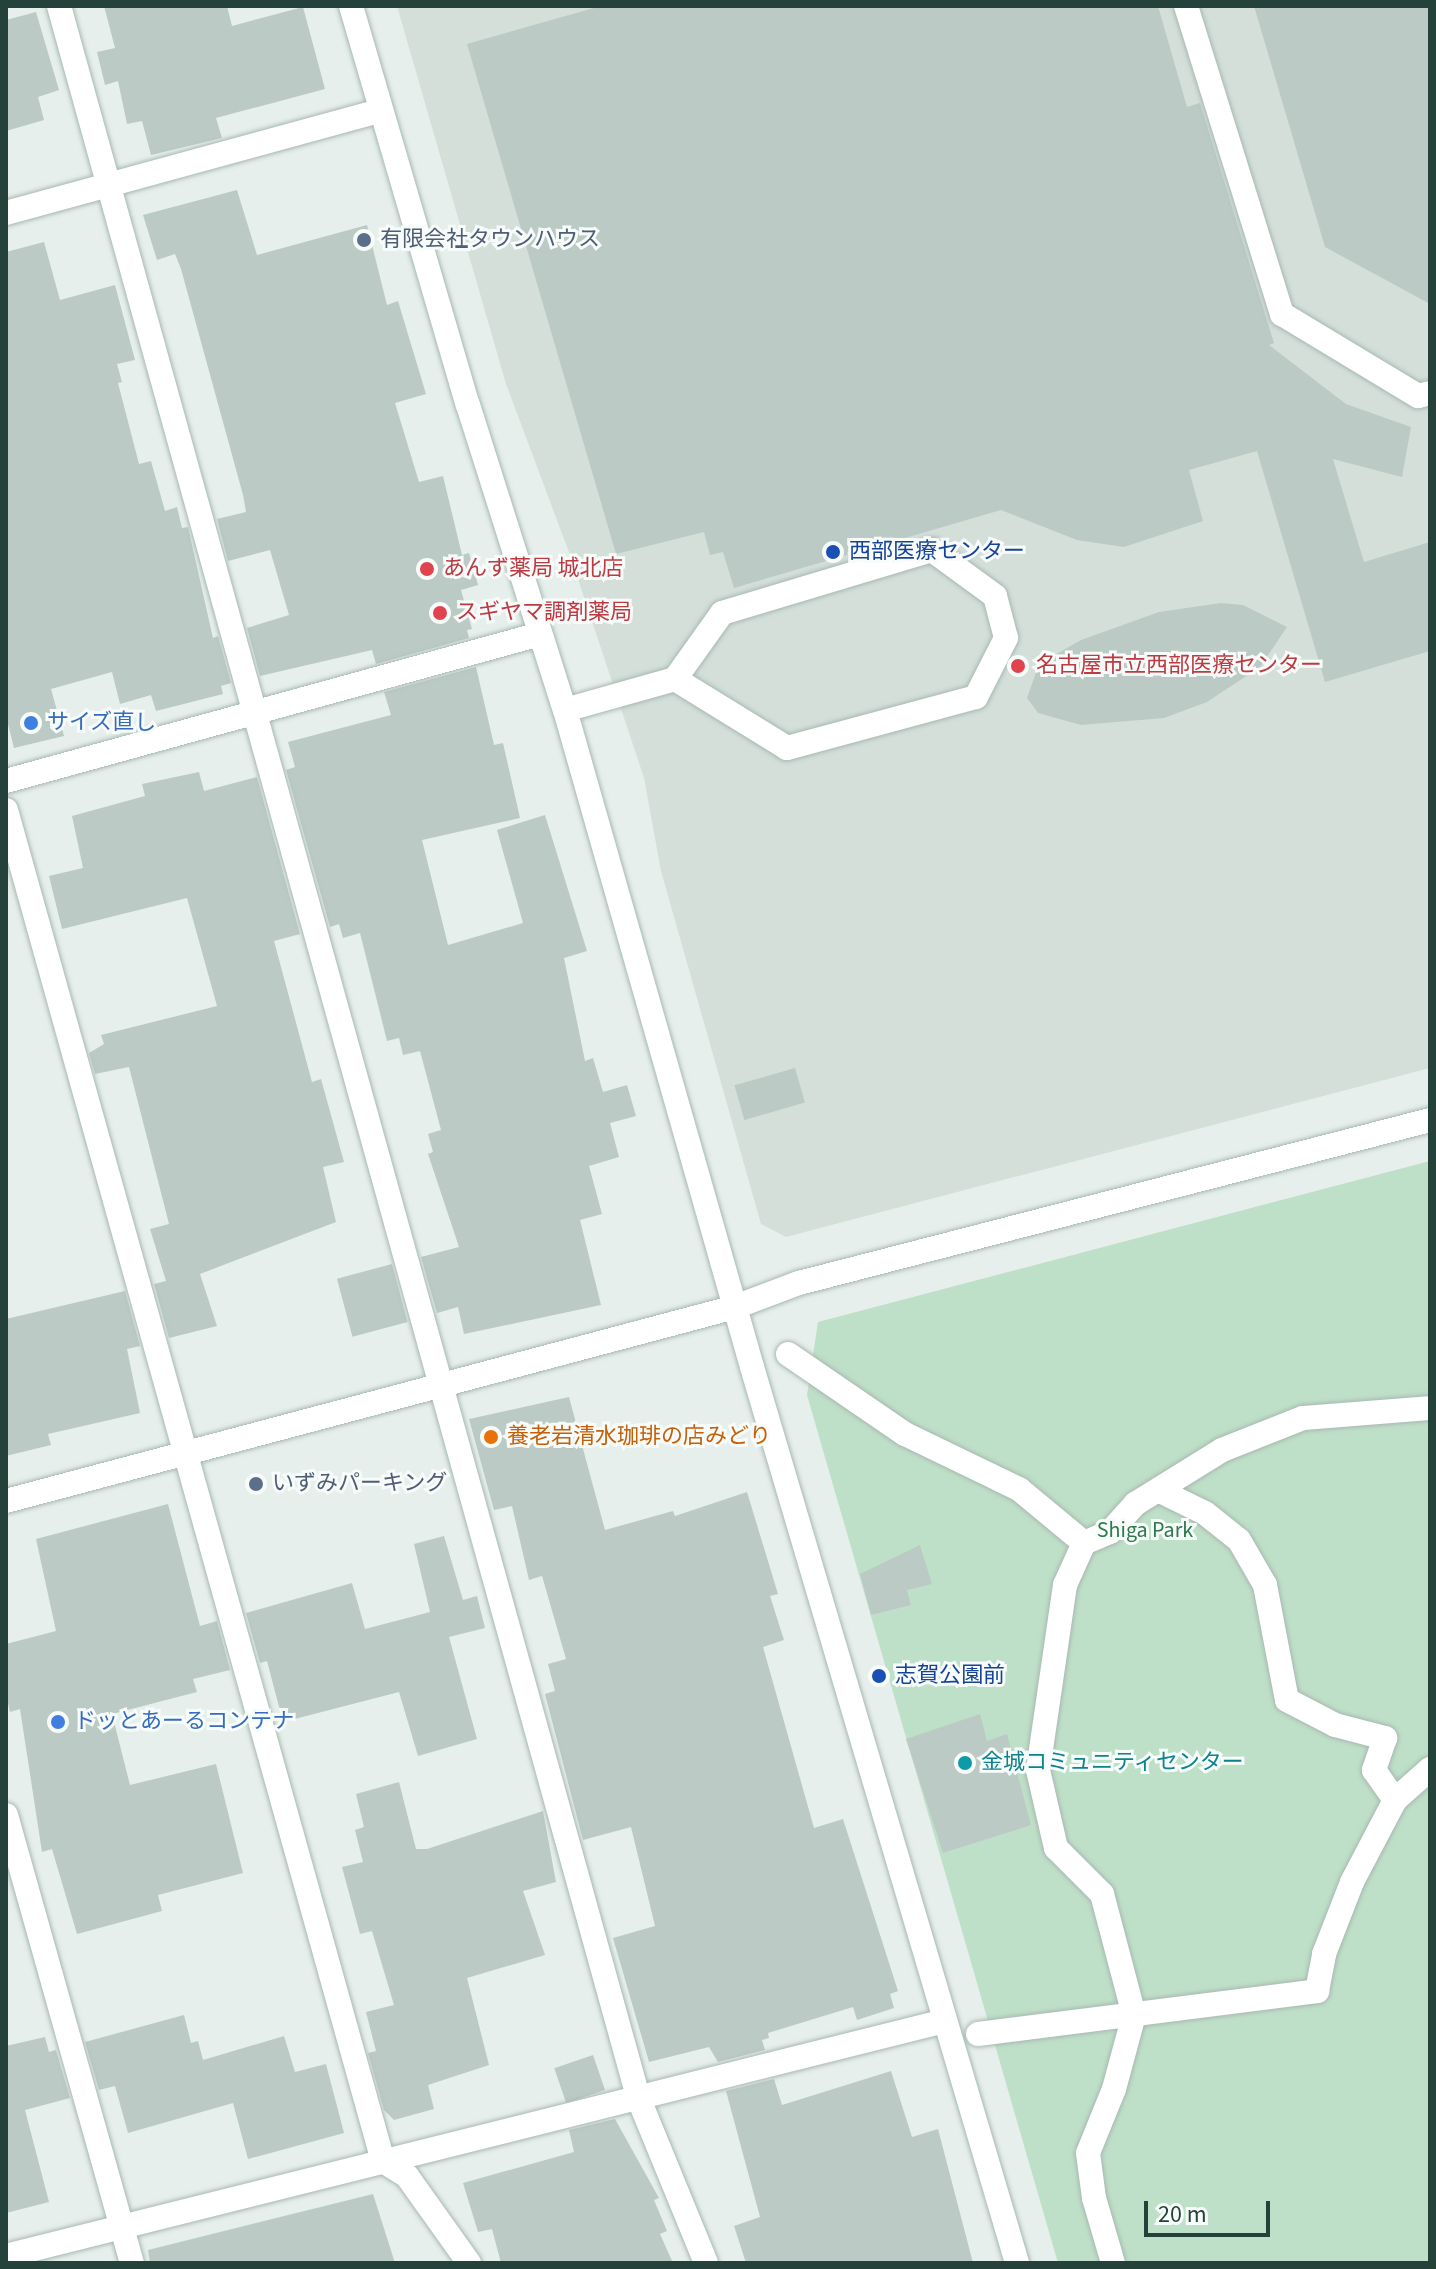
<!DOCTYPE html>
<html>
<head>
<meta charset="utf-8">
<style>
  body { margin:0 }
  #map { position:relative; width:1436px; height:2269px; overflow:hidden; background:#e6efeb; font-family:"Source Sans 3","Noto Sans JP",sans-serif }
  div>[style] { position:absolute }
  .built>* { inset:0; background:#d4dfda }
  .green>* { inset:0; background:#bfe0c8 }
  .building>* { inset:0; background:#bbcac4; transform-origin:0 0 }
  .roads { filter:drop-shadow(0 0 2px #a8b8b2) drop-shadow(0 0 2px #a8b8b2) }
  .minor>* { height:24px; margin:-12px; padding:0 12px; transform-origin:12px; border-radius:12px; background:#fff }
  .dots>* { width:22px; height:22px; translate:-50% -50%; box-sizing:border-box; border:4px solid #f7fbf9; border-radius:50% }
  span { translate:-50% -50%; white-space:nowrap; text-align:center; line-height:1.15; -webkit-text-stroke:6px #f7fbf9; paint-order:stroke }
  .service-label { font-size:22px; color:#4e5e75 }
  .left { translate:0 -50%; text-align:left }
  .transit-label { font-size:22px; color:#164399 }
  .health-label { font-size:22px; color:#be3a42 }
  .shop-label { font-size:22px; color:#366cbe }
  .food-label { font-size:22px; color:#c56008 }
  .park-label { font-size:22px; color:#2d7a4b }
  .culture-label { font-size:22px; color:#0d838f }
  .frame { position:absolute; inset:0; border:8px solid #24423a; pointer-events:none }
  .scale { position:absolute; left:1144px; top:2201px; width:126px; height:36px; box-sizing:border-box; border:4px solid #24423a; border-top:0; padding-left:10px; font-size:24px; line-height:28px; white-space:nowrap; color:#24423a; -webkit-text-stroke:6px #f7fbf9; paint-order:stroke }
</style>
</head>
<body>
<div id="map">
  <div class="built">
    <div style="clip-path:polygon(397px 6px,1430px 6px,1430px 1068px,786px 1237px,761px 1224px,661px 871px,644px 778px,570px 555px,506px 384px)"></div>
  </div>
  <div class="green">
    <div style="clip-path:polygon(1430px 1161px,1430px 2263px,1058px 2263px,807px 1395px,818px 1322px)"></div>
  </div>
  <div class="building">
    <div style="clip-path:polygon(104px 6px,227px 6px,232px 26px,303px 7px,325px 89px,216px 118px,222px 138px,151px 155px,142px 121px,127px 124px,118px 81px,105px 85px,97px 52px,115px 48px)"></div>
    <div style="clip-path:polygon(601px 6px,1158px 6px,1187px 107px,1200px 103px,1274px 343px,1269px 345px,1346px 404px,1411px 427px,1402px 477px,1333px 459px,1364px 562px,1430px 542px,1430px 651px,1325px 682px,1257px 451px,1189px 470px,1203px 521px,1124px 547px,1077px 540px,1001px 510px,734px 588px,723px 552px,710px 555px,704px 532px,616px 554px,467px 44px)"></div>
    <div style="clip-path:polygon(1254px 6px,1430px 6px,1430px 304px,1325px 247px)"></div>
    <div style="clip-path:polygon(36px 12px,59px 90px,38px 97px,44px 120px,6px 131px,6px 20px)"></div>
    <div style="clip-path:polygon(237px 190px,257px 255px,367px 225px,387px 305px,398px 301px,426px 394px,395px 403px,419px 482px,443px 476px,462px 555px,469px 553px,478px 585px,461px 590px,472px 629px,467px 630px,469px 638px,376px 664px,372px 650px,260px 676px,247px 628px,289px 615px,270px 550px,228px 561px,217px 519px,246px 512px,243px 495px,181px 269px,175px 254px,157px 260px,143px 215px)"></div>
    <div style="clip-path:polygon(44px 242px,60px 300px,115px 285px,135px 360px,117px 364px,122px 382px,118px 383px,139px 464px,151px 461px,165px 511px,177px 507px,182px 528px,188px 527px,213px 638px,218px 636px,231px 683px,221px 686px,223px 694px,156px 711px,151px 695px,120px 704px,112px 672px,51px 689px,64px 736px,14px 748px,6px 716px,6px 252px)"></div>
    <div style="clip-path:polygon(1221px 603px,1243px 605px,1287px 627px,1260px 667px,1207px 702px,1164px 718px,1081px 725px,1038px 713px,1027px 698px,1039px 664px,1081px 640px,1159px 612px)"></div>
    <div style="clip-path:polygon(476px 667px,494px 745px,503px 743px,520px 818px,422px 840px,448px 945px,523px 923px,497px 830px,545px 815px,587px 951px,564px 958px,585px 1061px,593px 1058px,603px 1092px,627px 1085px,636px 1116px,610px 1123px,619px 1157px,589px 1166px,602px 1214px,580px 1220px,601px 1305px,464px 1334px,458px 1307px,437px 1313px,421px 1257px,459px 1247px,428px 1154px,433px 1152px,428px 1134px,441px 1130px,420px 1051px,403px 1055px,399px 1038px,387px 1041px,360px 933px,343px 938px,339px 924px,330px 927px,286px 770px,295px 767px,288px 742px,391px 715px,384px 692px)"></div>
    <div style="clip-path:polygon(199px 772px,204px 791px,257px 777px,300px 934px,274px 941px,312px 1082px,321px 1079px,344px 1162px,323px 1167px,336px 1222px,200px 1274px,217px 1326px,169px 1338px,154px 1284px,166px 1281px,150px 1229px,169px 1224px,129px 1067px,95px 1074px,89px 1053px,104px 1044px,101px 1035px,217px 1006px,187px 898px,62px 929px,49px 876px,83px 868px,72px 816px,145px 796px,142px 784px)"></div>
    <div style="left:795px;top:1068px;width:36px;height:63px;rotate:74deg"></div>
    <div style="left:392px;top:1264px;width:60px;height:57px;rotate:75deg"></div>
    <div style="clip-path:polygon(125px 1291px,140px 1346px,127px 1349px,140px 1413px,48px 1434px,51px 1445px,6px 1456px,6px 1319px)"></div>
    <div style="clip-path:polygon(569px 1397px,605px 1530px,673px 1511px,675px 1516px,747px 1492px,778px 1594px,770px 1596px,784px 1640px,763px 1647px,814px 1828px,843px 1819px,898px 1991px,890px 1994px,894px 2008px,857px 2020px,853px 2007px,768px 2033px,769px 2038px,762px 2040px,765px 2050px,718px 2062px,709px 2047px,649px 2062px,613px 1938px,655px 1926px,631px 1827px,583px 1840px,545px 1694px,555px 1691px,548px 1664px,566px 1659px,542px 1576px,529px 1580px,512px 1506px,494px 1510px,469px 1419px)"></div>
    <div style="clip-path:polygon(168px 1504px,200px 1626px,217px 1621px,230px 1670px,193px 1679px,197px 1692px,112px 1714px,130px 1785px,216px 1764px,243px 1873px,158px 1895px,162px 1911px,77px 1934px,52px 1849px,42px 1852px,20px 1709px,10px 1712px,6px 1694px,6px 1644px,56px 1631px,36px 1539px)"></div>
    <div style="clip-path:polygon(444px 1536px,463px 1600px,477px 1596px,485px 1628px,449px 1637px,477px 1739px,418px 1756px,399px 1692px,283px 1722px,267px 1661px,260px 1663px,246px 1613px,352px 1583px,365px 1629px,430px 1612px,414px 1544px)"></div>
    <div style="clip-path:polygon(920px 1545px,932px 1584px,907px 1590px,911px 1605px,871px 1615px,860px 1574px)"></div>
    <div style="clip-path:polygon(980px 1714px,987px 1741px,1007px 1734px,1031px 1825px,943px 1853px,906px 1739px)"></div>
    <div style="clip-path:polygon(399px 1782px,416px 1849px,427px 1849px,543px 1811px,556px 1882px,523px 1891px,545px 1955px,467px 1978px,489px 2065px,428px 2085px,434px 2109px,394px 2120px,384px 2110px,368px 2053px,376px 2051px,366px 2012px,394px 2005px,372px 1931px,360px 1934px,342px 1867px,363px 1862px,355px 1830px,364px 1827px,356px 1794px)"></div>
    <div style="clip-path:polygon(184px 2015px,191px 2043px,198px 2041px,203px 2060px,284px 2036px,295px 2072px,326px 2064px,344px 2133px,248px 2159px,233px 2103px,128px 2133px,115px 2086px,99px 2090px,85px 2042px)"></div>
    <div style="clip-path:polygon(45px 2037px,49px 2052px,56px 2050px,70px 2098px,25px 2110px,49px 2202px,6px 2213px,6px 2046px)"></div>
    <div style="left:593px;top:2055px;width:37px;height:41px;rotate:71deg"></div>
    <div style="clip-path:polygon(891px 2071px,912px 2137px,938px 2129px,973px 2263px,746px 2263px,734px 2226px,760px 2217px,726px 2091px,774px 2079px,782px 2105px)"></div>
    <div style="clip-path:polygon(615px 2119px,659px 2198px,654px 2200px,667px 2231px,660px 2234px,673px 2263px,501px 2263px,492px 2229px,478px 2232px,463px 2183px,574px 2152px,569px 2130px)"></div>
    <div style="clip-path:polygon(373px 2194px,395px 2263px,150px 2263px,148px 2250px)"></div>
  </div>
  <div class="roads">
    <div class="minor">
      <div style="left:59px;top:6px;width:2170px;rotate:74.52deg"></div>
      <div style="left:638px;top:2097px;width:179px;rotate:67.7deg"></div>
      <div style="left:351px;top:6px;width:416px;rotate:73.7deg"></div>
      <div style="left:468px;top:405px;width:320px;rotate:72.4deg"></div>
      <div style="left:565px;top:710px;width:683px;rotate:74.11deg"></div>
      <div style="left:752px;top:1367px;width:934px;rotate:73.52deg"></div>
      <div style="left:1186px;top:6px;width:323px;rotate:72.7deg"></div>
      <div style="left:1282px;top:314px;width:159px;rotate:31.1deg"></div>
      <div style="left:1418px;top:396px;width:12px;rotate:-14deg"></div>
      <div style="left:6px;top:213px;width:388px;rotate:-15.3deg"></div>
      <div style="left:565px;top:710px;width:114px;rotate:-15.7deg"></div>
      <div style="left:675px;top:679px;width:81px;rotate:-54.5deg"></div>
      <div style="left:722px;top:613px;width:219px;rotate:-16.7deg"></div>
      <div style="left:932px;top:550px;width:78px;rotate:36.1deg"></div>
      <div style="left:995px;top:596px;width:43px;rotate:75.3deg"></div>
      <div style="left:1006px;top:638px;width:66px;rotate:117deg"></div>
      <div style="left:976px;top:697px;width:196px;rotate:164.9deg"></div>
      <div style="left:787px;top:748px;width:132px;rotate:-148.4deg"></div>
      <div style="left:6px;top:781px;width:554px;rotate:-15.39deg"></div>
      <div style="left:6px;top:810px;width:1403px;rotate:74.41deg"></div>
      <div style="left:383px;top:2161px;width:28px;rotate:32deg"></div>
      <div style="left:407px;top:2176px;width:107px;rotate:54.5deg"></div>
      <div style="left:788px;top:1354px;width:142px;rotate:34.4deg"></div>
      <div style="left:905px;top:1434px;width:127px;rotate:25.8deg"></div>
      <div style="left:1019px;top:1489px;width:85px;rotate:39.7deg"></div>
      <div style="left:1160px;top:1491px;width:50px;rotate:26.1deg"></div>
      <div style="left:1205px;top:1513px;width:43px;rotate:38.5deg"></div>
      <div style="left:1239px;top:1540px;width:52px;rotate:60deg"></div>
      <div style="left:1265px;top:1585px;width:117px;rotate:79.2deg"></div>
      <div style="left:1287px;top:1700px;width:54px;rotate:27.5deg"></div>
      <div style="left:1335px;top:1725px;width:52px;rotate:14.6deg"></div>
      <div style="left:1385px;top:1738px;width:34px;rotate:109deg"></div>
      <div style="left:1374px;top:1770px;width:37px;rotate:55deg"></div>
      <div style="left:6px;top:1501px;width:754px;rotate:-14.9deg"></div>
      <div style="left:735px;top:1307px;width:68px;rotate:-20.6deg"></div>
      <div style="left:799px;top:1283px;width:652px;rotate:-14.48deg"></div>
      <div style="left:6px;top:1815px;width:465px;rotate:74.3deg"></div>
      <div style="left:978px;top:2034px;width:342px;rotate:-7.2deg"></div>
      <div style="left:1317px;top:1991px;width:38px;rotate:-79deg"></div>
      <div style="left:1324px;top:1954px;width:77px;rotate:-68.7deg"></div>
      <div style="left:1352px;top:1882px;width:93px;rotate:-62.3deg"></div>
      <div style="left:1395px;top:1800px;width:47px;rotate:-41.5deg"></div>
      <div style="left:6px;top:2256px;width:967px;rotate:-14.06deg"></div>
      <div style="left:1113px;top:2263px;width:68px;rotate:-106.3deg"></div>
      <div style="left:1094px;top:2198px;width:45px;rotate:-97.6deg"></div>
      <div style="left:1088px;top:2153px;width:69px;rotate:-67.9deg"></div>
      <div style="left:1114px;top:2089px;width:77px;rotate:-74.9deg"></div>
      <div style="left:1134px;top:2015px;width:125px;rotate:-104.8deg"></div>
      <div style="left:1102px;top:1894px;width:65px;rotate:-135deg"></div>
      <div style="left:1056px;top:1848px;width:80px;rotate:-103deg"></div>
      <div style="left:1038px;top:1770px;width:187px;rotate:-81.7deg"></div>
      <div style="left:1065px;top:1585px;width:46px;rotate:-65.7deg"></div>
      <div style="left:1084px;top:1543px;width:28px;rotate:-23deg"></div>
      <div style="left:1110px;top:1532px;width:38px;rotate:-48deg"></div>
      <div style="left:1135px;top:1504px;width:102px;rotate:-31.8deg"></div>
      <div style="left:1222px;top:1450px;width:87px;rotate:-21.6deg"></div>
      <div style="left:1303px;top:1418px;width:127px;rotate:-4.5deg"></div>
    </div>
  </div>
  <div class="dots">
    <div style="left:364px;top:240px;background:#5c6f8a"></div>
    <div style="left:833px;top:552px;background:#1a4fb4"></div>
    <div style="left:427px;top:569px;background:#e0444e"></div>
    <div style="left:440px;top:613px;background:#e0444e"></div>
    <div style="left:1018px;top:666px;background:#e0444e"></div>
    <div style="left:31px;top:723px;background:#3f7fe0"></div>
    <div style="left:491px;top:1437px;background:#e8710a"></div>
    <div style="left:256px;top:1484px;background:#5c6f8a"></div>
    <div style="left:879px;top:1676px;background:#1a4fb4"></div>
    <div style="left:58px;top:1722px;background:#3f7fe0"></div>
    <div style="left:965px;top:1763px;background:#0f9aa8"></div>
  </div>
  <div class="service-label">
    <span class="left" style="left:380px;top:240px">有限会社タウンハウス</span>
    <span class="left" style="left:272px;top:1484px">いずみパーキング</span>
  </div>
  <div class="transit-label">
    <span class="left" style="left:849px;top:552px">西部医療センター</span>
    <span class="left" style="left:895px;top:1676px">志賀公園前</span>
  </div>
  <div class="health-label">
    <span class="left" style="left:443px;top:569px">あんず薬局 城北店</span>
    <span class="left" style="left:456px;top:613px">スギヤマ調剤薬局</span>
    <span class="left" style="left:1036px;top:666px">名古屋市立西部医療センター</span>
  </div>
  <div class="shop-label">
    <span class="left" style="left:47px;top:723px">サイズ直し</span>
    <span class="left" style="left:74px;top:1722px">ドッとあーるコンテナ</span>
  </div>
  <div class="food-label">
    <span class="left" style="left:507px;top:1437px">養老岩清水珈琲の店みどり</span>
  </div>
  <div class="park-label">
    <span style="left:1145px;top:1531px">Shiga Park</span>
  </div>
  <div class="culture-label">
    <span class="left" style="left:981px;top:1763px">金城コミュニティセンター</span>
  </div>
  <div class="frame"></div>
  <div class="scale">20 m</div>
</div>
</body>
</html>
